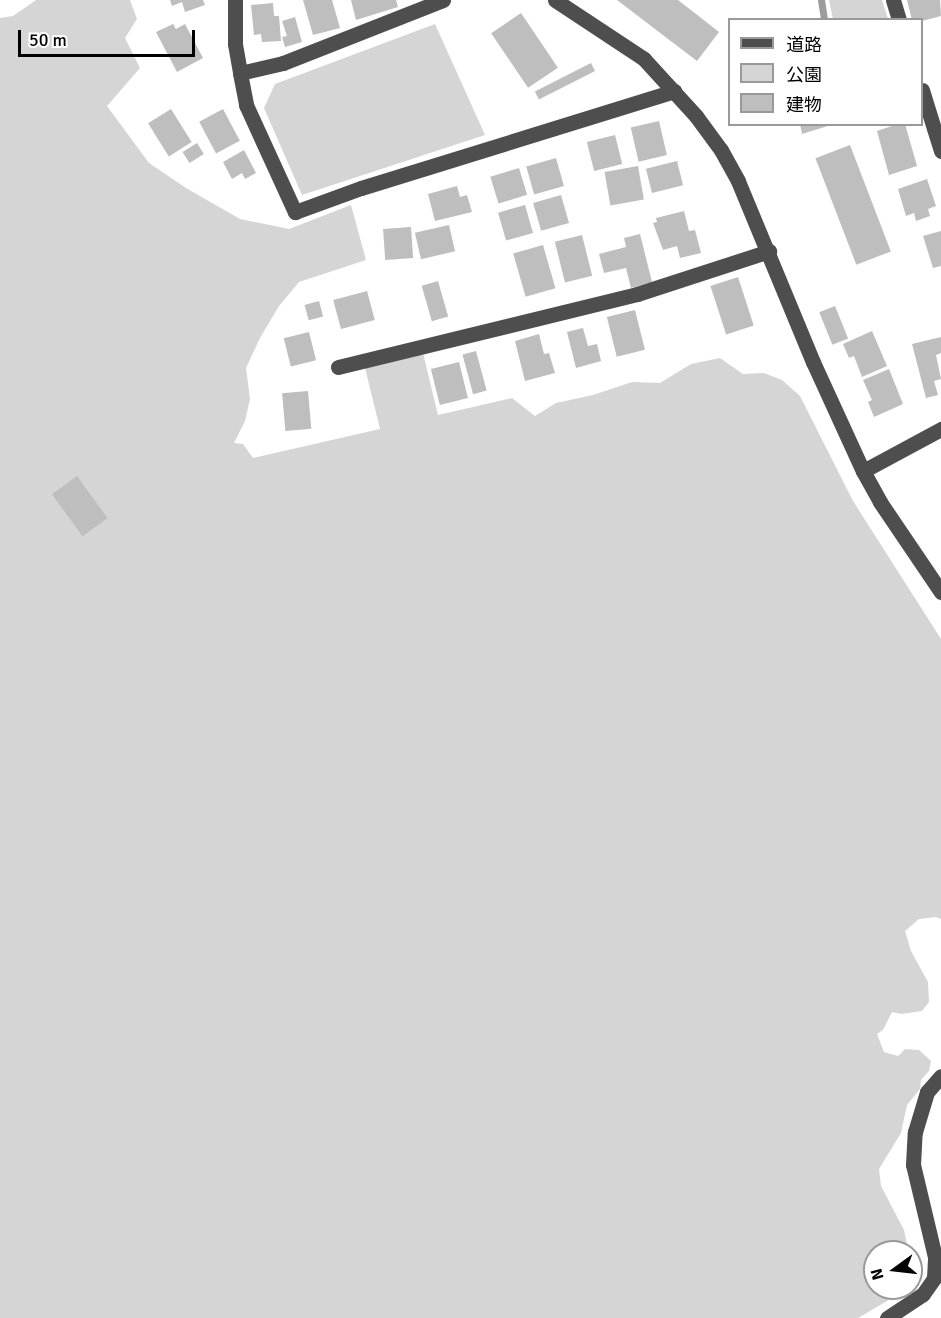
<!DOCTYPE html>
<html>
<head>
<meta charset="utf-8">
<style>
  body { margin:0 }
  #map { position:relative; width:941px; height:1318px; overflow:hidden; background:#fff; font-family:Signika,"Noto Sans JP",sans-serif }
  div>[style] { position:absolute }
  .green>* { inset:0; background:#d5d5d5 }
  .stream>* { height:7px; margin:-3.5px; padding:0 3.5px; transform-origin:3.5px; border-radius:3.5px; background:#9c9c9c }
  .building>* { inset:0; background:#bebebe; transform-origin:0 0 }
  .minor>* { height:15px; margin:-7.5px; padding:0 7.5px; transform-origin:7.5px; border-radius:7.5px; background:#4e4e4e }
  span { translate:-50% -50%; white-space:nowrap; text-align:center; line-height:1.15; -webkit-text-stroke:6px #fff; paint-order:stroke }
  .legend { position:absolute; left:728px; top:18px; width:195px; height:108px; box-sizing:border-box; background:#fff; border:2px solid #999; margin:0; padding:8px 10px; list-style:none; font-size:18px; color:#000 }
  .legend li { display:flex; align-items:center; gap:12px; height:30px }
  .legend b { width:30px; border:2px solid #999 }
  .north { position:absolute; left:863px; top:1240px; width:60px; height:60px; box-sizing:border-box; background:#fff; border:2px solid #999; border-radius:50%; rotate:255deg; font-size:16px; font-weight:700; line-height:24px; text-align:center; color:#000 }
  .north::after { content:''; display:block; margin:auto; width:21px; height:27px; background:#000; clip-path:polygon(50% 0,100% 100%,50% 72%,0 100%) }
  .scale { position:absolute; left:18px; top:30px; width:177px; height:27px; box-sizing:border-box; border:3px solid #000; border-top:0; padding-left:8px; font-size:18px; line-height:21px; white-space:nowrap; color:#000; -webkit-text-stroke:4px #fff; paint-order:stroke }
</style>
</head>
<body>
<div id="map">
  <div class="green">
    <div style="clip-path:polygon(36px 0,130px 0,137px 19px,125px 38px,140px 68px,107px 106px,149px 163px,186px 188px,240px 219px,289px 229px,351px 205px,366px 260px,299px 282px,279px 306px,260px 338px,246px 368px,250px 399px,245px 421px,234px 443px,243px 444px,253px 458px,380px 429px,365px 368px,423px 353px,438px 415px,512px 398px,535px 416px,556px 403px,593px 395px,632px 382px,660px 383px,691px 364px,720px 358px,743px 374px,764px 373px,782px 380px,800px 396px,853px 501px,941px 639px,941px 919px,936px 917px,919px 919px,905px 931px,911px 951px,928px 982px,929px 1002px,922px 1011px,901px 1014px,892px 1012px,883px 1030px,877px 1034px,884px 1052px,898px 1056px,905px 1049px,919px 1050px,931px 1061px,929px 1071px,921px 1080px,920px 1089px,907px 1105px,901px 1133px,879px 1169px,881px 1186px,904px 1230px,908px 1249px,908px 1252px,875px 1252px,875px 1288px,903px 1288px,887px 1301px,858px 1318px,0 1318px,0 18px,13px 16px)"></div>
    <div style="clip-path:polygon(829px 0,882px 0,888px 19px,833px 19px)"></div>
    <div style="clip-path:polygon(435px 24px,485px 135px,302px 195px,264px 108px,275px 84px)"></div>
  </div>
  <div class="stream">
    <div style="left:821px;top:0;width:20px;rotate:81deg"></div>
  </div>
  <div class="building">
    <div style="clip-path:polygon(170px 0,203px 0,205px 5px,185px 12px,182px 2px,172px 6px)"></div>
    <div style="clip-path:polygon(303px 0,332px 0,340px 28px,313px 35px)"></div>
    <div style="clip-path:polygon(351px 0,396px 0,398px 7px,356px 20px)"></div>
    <div style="clip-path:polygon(617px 0,678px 0,719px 32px,697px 61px)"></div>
    <div style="clip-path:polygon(907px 0,940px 0,941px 16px,922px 21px,912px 20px)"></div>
    <div style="clip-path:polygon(273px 3px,274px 16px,279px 16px,281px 41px,262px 42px,261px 34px,254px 35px,251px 5px)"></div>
    <div style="left:521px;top:13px;width:66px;height:36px;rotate:56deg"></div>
    <div style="clip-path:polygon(295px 17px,302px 42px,285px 47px,282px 37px,287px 36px,282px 21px)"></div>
    <div style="clip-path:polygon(173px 24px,176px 29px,185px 24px,203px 58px,177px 72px,156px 32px)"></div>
    <div style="left:591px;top:63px;width:9px;height:63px;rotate:63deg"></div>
    <div style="left:171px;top:109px;width:39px;height:27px;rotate:58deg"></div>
    <div style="left:223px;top:109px;width:36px;height:27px;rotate:62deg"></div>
    <div style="left:659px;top:121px;width:35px;height:29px;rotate:77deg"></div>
    <div style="clip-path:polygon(800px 124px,831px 124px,831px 125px,802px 134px)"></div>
    <div style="clip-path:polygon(898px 124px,905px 124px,917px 166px,889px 175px,877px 131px)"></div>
    <div style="left:615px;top:135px;width:30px;height:29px;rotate:76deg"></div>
    <div style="left:197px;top:143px;width:13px;height:17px;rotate:58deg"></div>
    <div style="left:850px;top:145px;width:114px;height:37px;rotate:69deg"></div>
    <div style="clip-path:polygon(244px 150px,256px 173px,245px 179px,242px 173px,232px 179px,223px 162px)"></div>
    <div style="left:556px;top:158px;width:29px;height:31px;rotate:74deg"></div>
    <div style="left:677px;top:161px;width:25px;height:32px;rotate:76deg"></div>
    <div style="left:638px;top:166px;width:34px;height:34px;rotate:80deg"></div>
    <div style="left:519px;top:168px;width:28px;height:30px;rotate:73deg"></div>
    <div style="clip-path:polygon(927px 179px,936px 206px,928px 209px,930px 216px,916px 221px,914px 213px,906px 216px,898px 189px)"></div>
    <div style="clip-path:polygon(457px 186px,460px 197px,467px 195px,472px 212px,435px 221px,428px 194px)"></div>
    <div style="left:561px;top:195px;width:29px;height:29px;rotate:74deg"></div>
    <div style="left:525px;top:205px;width:29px;height:28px;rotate:74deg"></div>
    <div style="clip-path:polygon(684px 211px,689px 231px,695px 230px,701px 253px,680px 258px,677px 246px,663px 250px,653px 223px,657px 222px,656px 218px)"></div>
    <div style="left:449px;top:225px;width:27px;height:35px;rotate:77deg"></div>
    <div style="left:411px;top:227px;width:31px;height:28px;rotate:86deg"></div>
    <div style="clip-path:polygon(941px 231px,941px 266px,933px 268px,923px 236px)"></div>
    <div style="clip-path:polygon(640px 234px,652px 282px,631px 288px,626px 268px,604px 273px,599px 254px,626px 247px,624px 238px)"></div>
    <div style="left:582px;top:235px;width:42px;height:28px;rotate:76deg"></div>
    <div style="left:543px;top:245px;width:45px;height:31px;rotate:74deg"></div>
    <div style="left:738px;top:277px;width:51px;height:29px;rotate:72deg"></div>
    <div style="left:438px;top:281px;width:37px;height:17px;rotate:74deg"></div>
    <div style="left:367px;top:291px;width:30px;height:35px;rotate:75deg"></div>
    <div style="left:319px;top:301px;width:16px;height:15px;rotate:75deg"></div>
    <div style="left:835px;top:306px;width:35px;height:17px;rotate:68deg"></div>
    <div style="left:635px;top:310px;width:41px;height:29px;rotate:76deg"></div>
    <div style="clip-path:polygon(583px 328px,588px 346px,597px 344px,601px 361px,576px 368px,567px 332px)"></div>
    <div style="clip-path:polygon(872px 331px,887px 366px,862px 377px,854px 356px,849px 358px,843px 344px)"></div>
    <div style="left:309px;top:332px;width:29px;height:26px;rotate:76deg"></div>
    <div style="clip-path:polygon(539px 334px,544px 354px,549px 353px,555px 373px,525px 381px,515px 341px)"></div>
    <div style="clip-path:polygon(941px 337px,941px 353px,936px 355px,941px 379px,934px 381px,938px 395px,926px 398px,912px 344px)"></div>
    <div style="left:476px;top:351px;width:41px;height:14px;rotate:75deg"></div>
    <div style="left:459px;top:362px;width:37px;height:29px;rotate:76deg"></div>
    <div style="clip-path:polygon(889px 369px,903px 404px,874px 417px,868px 402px,872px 400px,863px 380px)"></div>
    <div style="left:308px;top:391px;width:38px;height:26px;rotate:85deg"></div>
    <div style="left:77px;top:476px;width:52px;height:31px;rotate:54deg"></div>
  </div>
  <div class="minor">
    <div style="left:235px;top:0;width:44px;rotate:90deg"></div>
    <div style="left:235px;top:44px;width:29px;rotate:80deg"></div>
    <div style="left:443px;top:0;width:172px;rotate:158.5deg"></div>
    <div style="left:283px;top:63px;width:44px;rotate:166.9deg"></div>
    <div style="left:240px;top:73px;width:33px;rotate:79deg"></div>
    <div style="left:246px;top:105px;width:118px;rotate:65.4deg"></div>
    <div style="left:295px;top:212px;width:70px;rotate:-20deg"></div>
    <div style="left:361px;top:188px;width:328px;rotate:-17.2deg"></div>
    <div style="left:555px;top:0;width:107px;rotate:33.5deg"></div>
    <div style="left:644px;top:59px;width:77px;rotate:47.6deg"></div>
    <div style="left:696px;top:116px;width:42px;rotate:53.7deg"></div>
    <div style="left:721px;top:150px;width:35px;rotate:61deg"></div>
    <div style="left:738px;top:181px;width:196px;rotate:67.5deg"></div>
    <div style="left:813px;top:362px;width:120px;rotate:65.4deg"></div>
    <div style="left:863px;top:471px;width:35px;rotate:61deg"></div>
    <div style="left:880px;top:502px;width:109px;rotate:55.9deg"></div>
    <div style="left:893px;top:0;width:21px;rotate:73deg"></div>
    <div style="left:922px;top:90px;width:64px;rotate:72.7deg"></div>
    <div style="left:338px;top:367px;width:308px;rotate:-13.7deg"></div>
    <div style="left:637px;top:294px;width:139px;rotate:-18deg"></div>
    <div style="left:863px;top:471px;width:89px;rotate:-28.3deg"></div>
    <div style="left:887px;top:1318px;width:43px;rotate:-33.7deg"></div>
    <div style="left:923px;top:1294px;width:19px;rotate:-55deg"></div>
    <div style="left:934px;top:1278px;width:21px;rotate:-87deg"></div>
    <div style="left:935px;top:1257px;width:95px;rotate:-103.4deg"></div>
    <div style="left:913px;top:1165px;width:33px;rotate:-87deg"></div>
    <div style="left:915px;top:1132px;width:42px;rotate:-73.3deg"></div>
    <div style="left:927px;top:1092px;width:21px;rotate:-49deg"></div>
  </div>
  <ul class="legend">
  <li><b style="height:8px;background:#4e4e4e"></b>道路</li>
  <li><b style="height:16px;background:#d5d5d5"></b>公園</li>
  <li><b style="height:16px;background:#bebebe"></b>建物</li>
  </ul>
  <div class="north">N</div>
  <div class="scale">50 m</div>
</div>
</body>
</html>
